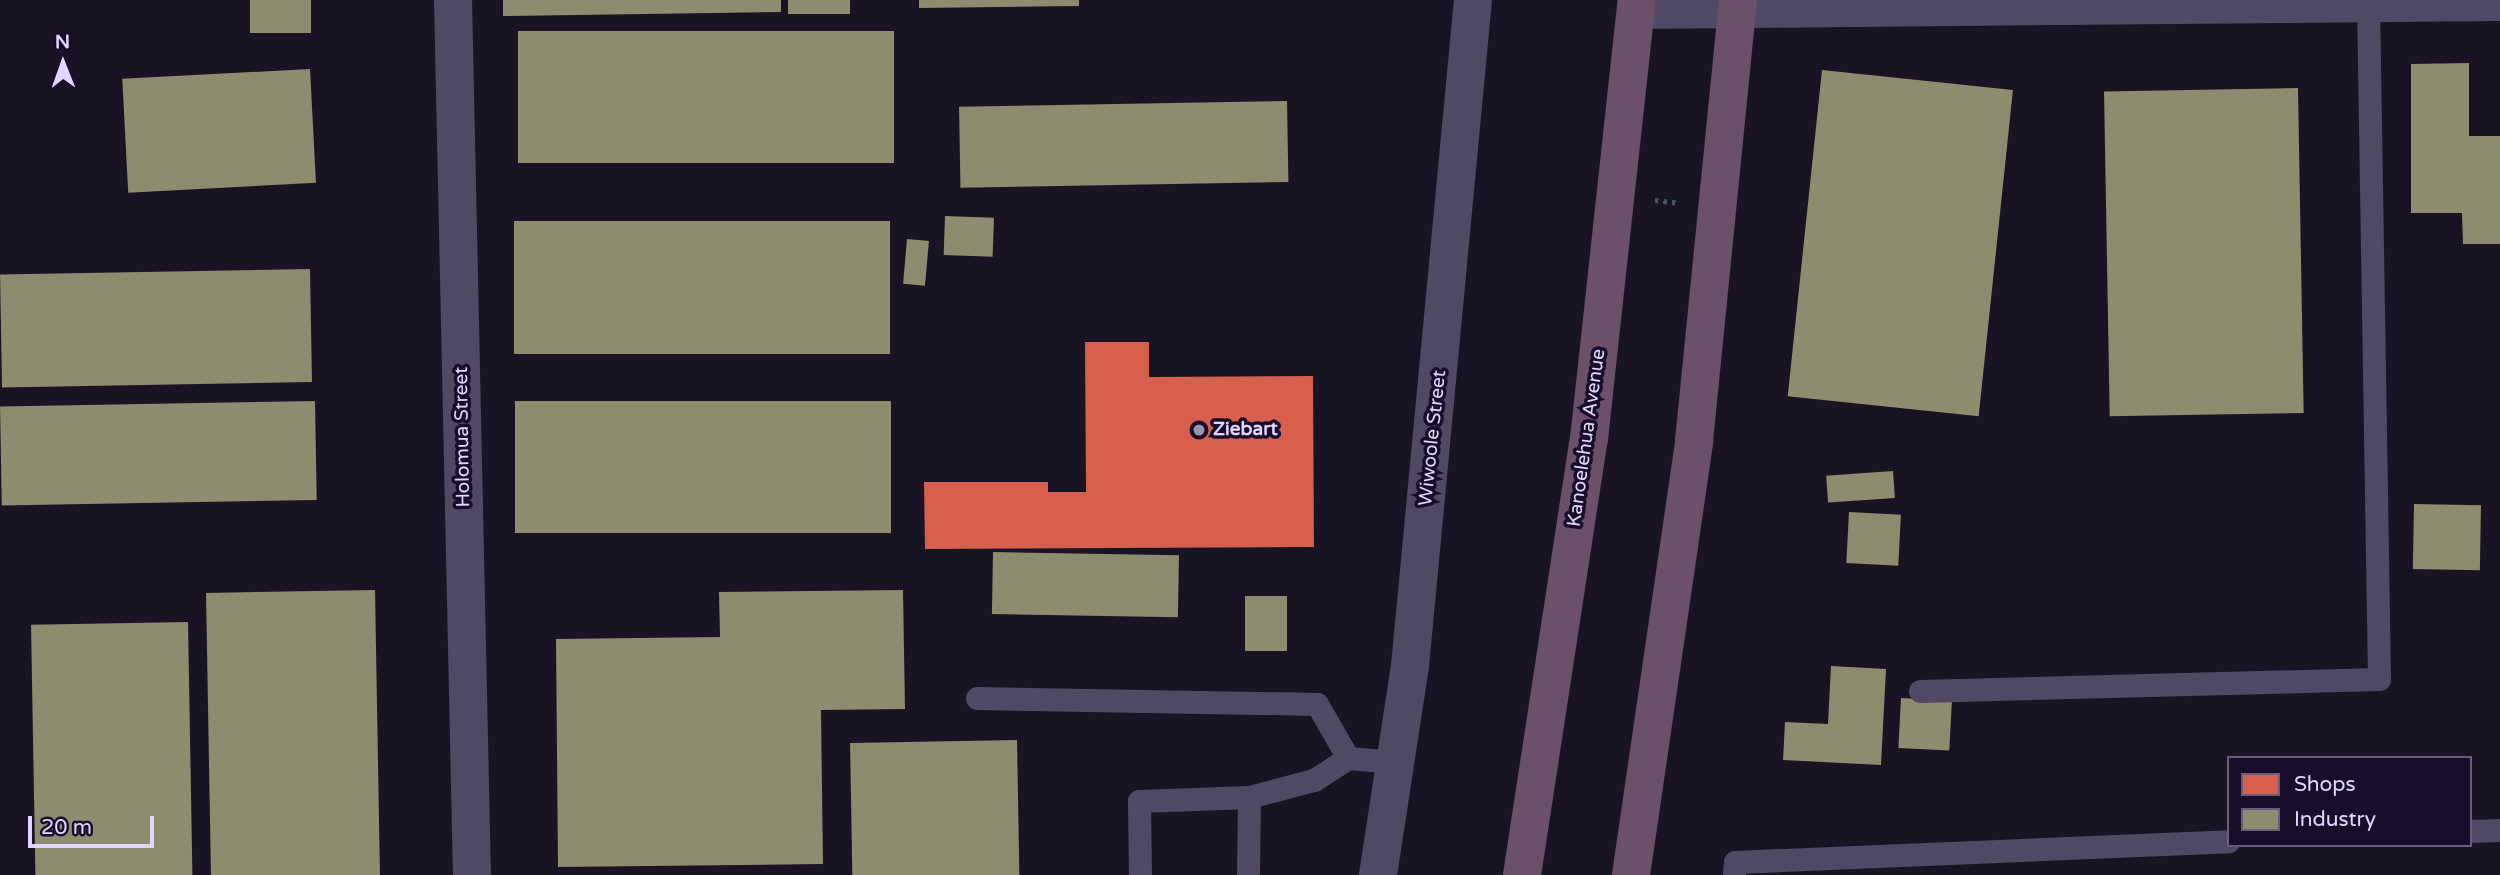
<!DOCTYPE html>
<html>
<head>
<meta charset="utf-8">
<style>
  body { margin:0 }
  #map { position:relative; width:2500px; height:875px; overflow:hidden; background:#191423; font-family:"Varela Round",sans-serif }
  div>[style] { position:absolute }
  .shops>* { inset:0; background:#d6604d }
  .industry>* { inset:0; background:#8c8c6e; transform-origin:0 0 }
  .path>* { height:4.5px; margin-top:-2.25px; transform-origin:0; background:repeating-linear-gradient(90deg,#495366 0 3.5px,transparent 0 8.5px) }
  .lane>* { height:23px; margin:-11.5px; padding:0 11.5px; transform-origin:11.5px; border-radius:11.5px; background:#4f4964 }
  .street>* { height:38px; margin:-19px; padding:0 19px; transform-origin:19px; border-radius:19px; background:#4f4964 }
  .highway>* { height:38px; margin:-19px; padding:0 19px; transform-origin:19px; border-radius:19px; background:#6a5068 }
  .dots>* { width:19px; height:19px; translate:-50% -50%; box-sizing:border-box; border:4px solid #180e29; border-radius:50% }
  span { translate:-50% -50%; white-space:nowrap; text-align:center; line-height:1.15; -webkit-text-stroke:7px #180e29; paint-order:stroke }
  .poi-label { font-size:19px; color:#e2d6ff; font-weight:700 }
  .left { translate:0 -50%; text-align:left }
  .street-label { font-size:19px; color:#e2d6ff }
  .legend { position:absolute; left:2227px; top:756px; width:245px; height:91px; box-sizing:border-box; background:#180e29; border:2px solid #695e7f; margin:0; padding:9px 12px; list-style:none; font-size:21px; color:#e2d6ff }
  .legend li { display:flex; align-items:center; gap:14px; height:35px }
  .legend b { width:35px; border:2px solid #695e7f }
  .north { position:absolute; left:28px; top:28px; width:70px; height:70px; -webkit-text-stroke:5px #180e29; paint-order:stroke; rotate:359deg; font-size:19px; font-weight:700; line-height:28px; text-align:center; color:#e2d6ff }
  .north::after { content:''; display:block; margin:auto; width:24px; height:32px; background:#e2d6ff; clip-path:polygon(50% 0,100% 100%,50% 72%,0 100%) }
  .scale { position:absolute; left:28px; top:816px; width:126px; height:32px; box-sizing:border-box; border:4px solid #e2d6ff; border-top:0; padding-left:9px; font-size:21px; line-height:24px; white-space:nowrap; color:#e2d6ff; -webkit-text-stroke:5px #180e29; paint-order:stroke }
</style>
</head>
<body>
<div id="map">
  <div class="shops">
    <div style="clip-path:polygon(1085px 342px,1149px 342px,1149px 377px,1313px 376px,1314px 547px,925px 549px,924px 482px,1048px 482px,1048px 492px,1086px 492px)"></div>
  </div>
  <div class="industry">
    <div style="left:250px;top:0;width:61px;height:33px"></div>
    <div style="clip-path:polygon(503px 0,781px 0,781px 12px,503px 16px)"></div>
    <div style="left:788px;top:0;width:62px;height:14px"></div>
    <div style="clip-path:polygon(919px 0,1079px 0,1079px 6px,919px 8px)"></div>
    <div style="left:894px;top:31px;width:132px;height:376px;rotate:90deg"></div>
    <div style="clip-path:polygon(2469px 63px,2469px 136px,2500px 136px,2500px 244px,2463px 244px,2462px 213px,2411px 213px,2411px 64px)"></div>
    <div style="left:310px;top:69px;width:114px;height:188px;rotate:87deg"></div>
    <div style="left:1822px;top:70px;width:192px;height:328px;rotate:6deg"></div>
    <div style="left:2298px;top:88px;width:325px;height:194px;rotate:89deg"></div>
    <div style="left:1287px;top:101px;width:81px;height:328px;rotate:89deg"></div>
    <div style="left:945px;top:216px;width:49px;height:39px;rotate:2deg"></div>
    <div style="left:890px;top:221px;width:133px;height:376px;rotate:90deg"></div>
    <div style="left:907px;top:239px;width:22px;height:45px;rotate:5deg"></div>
    <div style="left:310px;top:269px;width:113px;height:310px;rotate:89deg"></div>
    <div style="left:315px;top:401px;width:99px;height:315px;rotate:89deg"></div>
    <div style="left:891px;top:401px;width:132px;height:376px;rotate:90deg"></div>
    <div style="left:1893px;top:471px;width:27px;height:67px;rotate:86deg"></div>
    <div style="left:2414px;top:504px;width:67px;height:65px;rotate:1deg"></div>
    <div style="left:1849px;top:512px;width:52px;height:51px;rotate:3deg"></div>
    <div style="left:993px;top:552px;width:186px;height:62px;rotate:1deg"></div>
    <div style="left:375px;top:590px;width:285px;height:169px;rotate:89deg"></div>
    <div style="clip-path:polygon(903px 590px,905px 709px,821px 710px,823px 864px,558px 867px,556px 639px,720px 637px,719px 592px)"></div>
    <div style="left:1245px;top:596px;width:42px;height:55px"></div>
    <div style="left:188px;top:622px;width:253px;height:157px;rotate:89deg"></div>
    <div style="clip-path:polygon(1831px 666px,1886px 669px,1881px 765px,1783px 760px,1785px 722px,1828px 724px)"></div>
    <div style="left:1901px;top:698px;width:51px;height:50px;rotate:3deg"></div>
    <div style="left:1017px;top:740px;width:135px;height:167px;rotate:89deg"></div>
  </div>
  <div class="path">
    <div style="left:1655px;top:200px;width:23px;rotate:7deg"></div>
  </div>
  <div class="lane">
    <div style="left:1920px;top:691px;width:459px;rotate:-1.5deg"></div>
    <div style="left:2379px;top:679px;width:676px;rotate:-90.93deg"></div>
    <div style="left:977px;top:698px;width:340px;rotate:1deg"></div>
    <div style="left:1317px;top:704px;width:62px;rotate:60.1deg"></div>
    <div style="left:2470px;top:831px;width:30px;rotate:-2deg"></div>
    <div style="left:1140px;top:875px;width:74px;rotate:-90.8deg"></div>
    <div style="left:1139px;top:801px;width:110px;rotate:-2.1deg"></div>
    <div style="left:1249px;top:797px;width:67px;rotate:-14.7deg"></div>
    <div style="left:1314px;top:780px;width:40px;rotate:-32.9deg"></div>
    <div style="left:1348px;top:758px;width:48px;rotate:4.8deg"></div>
    <div style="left:1248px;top:875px;width:78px;rotate:-89.3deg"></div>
    <div style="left:1734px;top:875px;width:13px;rotate:-86deg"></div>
    <div style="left:1735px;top:862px;width:494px;rotate:-2.4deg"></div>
  </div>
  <div class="street">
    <div style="left:453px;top:0;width:875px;rotate:88.76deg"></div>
    <div style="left:1637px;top:10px;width:863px;rotate:-0.53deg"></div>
    <div style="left:1378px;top:875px;width:211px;rotate:-81.3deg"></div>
    <div style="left:1410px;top:666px;width:669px;rotate:-84.6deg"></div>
  </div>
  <div class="highway">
    <div style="left:1522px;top:875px;width:441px;rotate:-81.3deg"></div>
    <div style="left:1589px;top:439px;width:442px;rotate:-83.8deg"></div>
    <div style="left:1631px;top:875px;width:439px;rotate:-81.7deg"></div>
    <div style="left:1694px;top:441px;width:443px;rotate:-84.3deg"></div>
  </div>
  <div class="dots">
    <div style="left:1199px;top:430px;background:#9c92b2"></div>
  </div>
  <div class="poi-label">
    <span class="left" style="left:1213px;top:430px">Ziebart</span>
  </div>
  <div class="street-label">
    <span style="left:463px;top:437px;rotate:-91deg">Holomua Street</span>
    <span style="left:1433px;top:438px;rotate:-84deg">Wiwoole Street</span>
    <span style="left:1587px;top:438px;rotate:-82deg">Kanoelehua Avenue</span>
  </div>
  <ul class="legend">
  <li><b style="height:19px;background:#d6604d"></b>Shops</li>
  <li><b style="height:19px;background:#8c8c6e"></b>Industry</li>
  </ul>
  <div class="north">N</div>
  <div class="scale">20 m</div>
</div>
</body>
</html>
